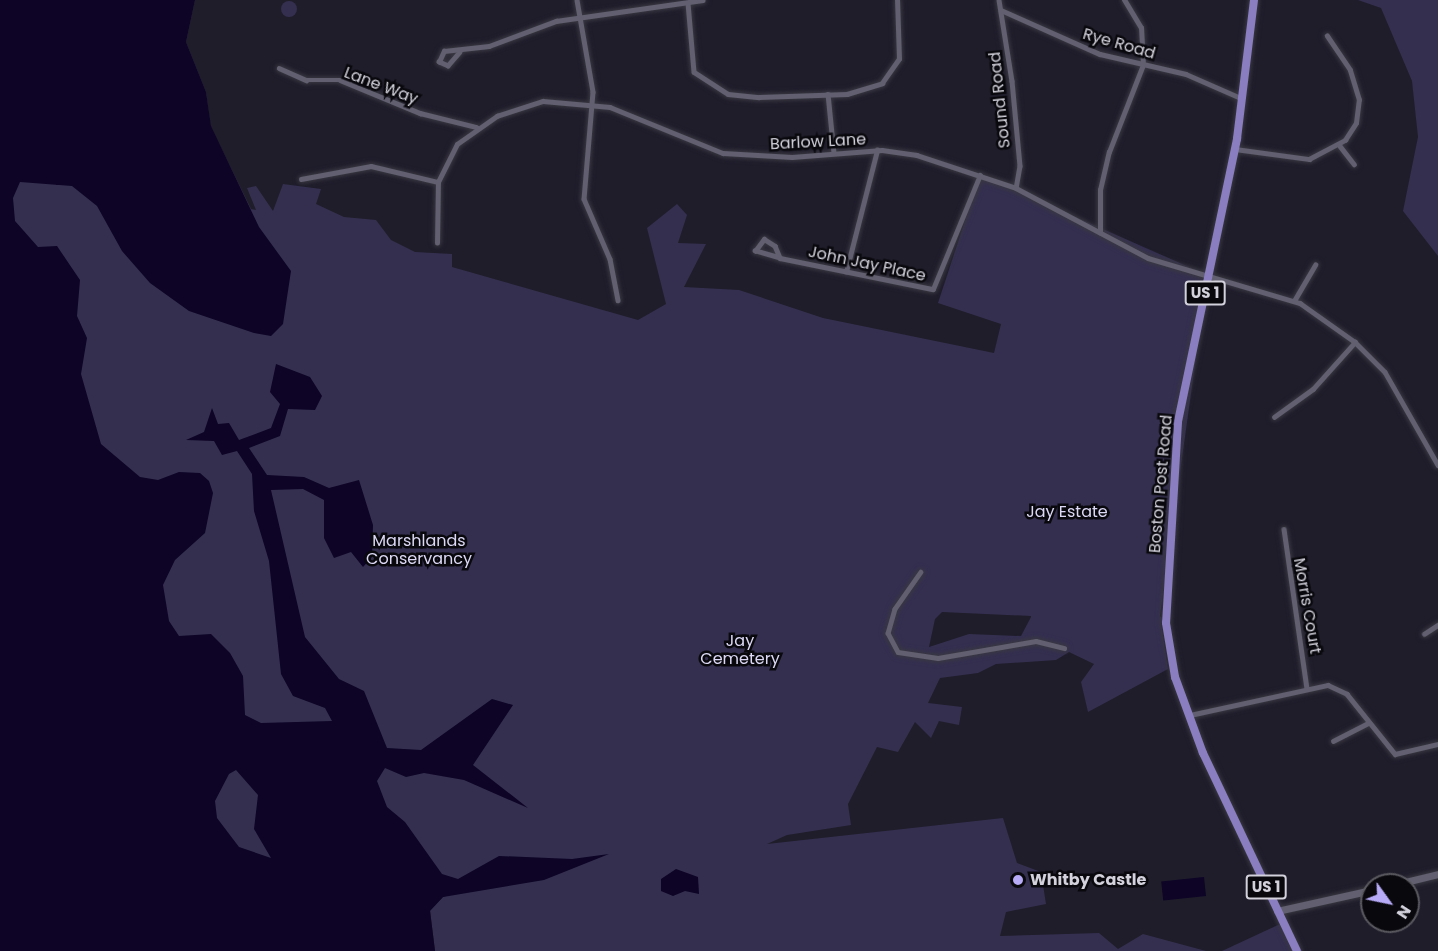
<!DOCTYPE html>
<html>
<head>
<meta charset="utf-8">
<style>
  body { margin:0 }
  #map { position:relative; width:1438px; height:951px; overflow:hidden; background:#1f1d2a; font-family:Poppins,sans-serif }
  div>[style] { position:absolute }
  .green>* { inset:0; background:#342f4f }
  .round { border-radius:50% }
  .water>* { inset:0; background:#0d0426; transform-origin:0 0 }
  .roads { filter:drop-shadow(0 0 2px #393842) drop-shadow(0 0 2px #393842) }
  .street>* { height:4.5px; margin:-2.25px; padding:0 2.25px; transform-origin:2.25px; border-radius:2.25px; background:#626070 }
  .secondary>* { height:7px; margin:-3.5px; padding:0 3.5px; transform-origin:3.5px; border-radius:3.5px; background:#626070 }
  .primary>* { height:8px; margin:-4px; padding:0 4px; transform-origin:4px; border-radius:4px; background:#8a7ec1 }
  .dots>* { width:16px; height:16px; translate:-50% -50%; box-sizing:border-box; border:3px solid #09080d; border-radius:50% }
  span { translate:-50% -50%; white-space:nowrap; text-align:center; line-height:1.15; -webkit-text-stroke:5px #09080d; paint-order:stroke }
  .shield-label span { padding:2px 4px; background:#09080d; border:2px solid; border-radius:4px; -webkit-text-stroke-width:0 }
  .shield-label { font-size:15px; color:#d3d2dc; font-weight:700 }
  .street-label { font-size:16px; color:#d3d2dc }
  .park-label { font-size:16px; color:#dcd8f5 }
  .poi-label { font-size:16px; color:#d3d2dc; font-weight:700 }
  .left { translate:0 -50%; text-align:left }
  .north { position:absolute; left:1360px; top:873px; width:60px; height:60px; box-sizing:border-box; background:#09080d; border:2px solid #5a5960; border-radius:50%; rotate:123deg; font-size:16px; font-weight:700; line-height:24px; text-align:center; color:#d3d2dc }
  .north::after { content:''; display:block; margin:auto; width:21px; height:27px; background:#b7abf8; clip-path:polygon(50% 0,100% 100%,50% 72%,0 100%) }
</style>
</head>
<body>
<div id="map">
  <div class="green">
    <div style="clip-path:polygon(evenodd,195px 0,186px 42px,206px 92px,211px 127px,251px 209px,256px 210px,247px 188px,256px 186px,273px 211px,283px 184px,321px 189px,316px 204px,344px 217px,376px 220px,391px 240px,415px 252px,452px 254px,452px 267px,638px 320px,666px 304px,647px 228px,677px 204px,687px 215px,678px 243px,706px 244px,684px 287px,739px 290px,823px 318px,994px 353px,1001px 324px,938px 303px,980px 175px,1214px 278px,1208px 277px,1205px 293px,1160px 616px,1166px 623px,1161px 623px,1168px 669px,1088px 712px,1081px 682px,1094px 664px,1069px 652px,1056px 660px,996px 664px,978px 673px,940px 678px,928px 703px,962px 707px,959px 725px,939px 721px,931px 738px,915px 722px,898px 752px,877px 747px,848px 804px,851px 825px,787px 835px,767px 844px,1003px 818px,1017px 863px,1041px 872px,1046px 904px,1006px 912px,1000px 936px,1099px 933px,1118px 949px,1143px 934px,1206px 951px,435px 951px,430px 910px,443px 897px,459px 892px,326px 907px,222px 838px,0 301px,0 50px,195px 0,942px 612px,1031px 616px,1031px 617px,1021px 636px,969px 634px,929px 647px,935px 619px,942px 612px)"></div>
    <div style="clip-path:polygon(1358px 0,1438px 0,1438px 256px,1403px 211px,1418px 137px,1412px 81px,1381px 8px)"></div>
    <div class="round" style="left:281px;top:1px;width:16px;height:16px"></div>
    <div style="clip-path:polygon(1280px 924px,1293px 951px,1222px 951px)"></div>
  </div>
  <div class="water">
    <div style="clip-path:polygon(evenodd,0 0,195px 0,186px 42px,206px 92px,211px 126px,259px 227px,291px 271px,283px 324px,271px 336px,254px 333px,189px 311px,150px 283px,122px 251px,97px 206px,72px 186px,20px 182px,13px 198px,15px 221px,38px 247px,57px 246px,80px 280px,77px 316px,87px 338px,81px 374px,101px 444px,140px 477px,158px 480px,179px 472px,200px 473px,209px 481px,213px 493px,205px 533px,175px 560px,163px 585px,169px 621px,179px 636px,211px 634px,230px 653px,243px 676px,245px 715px,261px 723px,332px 721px,325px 708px,293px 696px,281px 674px,269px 561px,254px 511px,252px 474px,237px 451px,222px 455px,214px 441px,186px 440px,204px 432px,212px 408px,218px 424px,229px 423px,239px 440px,271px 428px,280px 404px,270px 392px,276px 364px,310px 377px,322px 396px,315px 410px,288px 409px,280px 436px,249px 448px,267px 475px,304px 477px,329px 488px,359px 480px,373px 525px,372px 557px,363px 567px,351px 552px,334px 558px,324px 538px,324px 500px,303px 489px,271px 490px,305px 637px,339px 679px,364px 691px,387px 748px,421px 750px,492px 699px,513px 705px,473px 765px,528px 808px,464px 780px,424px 773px,406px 777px,385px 768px,377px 781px,387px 807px,405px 822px,442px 874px,458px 879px,499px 856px,572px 859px,609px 854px,544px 880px,443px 897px,430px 911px,435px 951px,0 951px,0 0,236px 770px,258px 795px,254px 829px,271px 858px,239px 847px,217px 818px,215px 801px,229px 774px,236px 770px)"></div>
    <div style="clip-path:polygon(676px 869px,698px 877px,699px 894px,685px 891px,673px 896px,661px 891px,661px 879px)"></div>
    <div style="left:1204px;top:877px;width:19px;height:43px;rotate:84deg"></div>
  </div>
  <div class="roads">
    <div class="street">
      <div style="left:577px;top:0;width:93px;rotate:80.1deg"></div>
      <div style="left:593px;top:92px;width:107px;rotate:94.8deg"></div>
      <div style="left:584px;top:199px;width:65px;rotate:66.6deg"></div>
      <div style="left:610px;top:259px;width:42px;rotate:79deg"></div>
      <div style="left:999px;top:0;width:82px;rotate:80.9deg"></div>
      <div style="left:1012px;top:81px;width:85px;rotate:84.6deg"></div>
      <div style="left:1020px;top:166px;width:22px;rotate:100deg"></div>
      <div style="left:688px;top:3px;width:69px;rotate:85deg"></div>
      <div style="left:694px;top:72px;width:40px;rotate:32.9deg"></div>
      <div style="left:728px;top:94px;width:31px;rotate:6deg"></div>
      <div style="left:759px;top:97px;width:88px;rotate:-2deg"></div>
      <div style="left:847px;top:94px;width:37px;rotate:-17deg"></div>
      <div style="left:882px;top:83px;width:29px;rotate:-55deg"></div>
      <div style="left:899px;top:59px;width:59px;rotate:-91.9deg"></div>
      <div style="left:1001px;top:10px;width:108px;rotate:24deg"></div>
      <div style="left:1100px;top:54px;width:88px;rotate:13.1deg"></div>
      <div style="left:1186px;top:74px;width:60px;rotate:23.6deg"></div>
      <div style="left:460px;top:52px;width:18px;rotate:131deg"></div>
      <div style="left:448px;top:66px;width:10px;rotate:-156deg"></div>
      <div style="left:439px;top:62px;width:12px;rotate:-66deg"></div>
      <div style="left:444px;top:51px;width:45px;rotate:-6.3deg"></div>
      <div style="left:489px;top:46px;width:72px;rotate:-20.5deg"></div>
      <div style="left:556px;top:21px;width:148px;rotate:-8.1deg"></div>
      <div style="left:279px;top:68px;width:30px;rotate:24deg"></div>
      <div style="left:306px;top:80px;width:34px"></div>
      <div style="left:340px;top:80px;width:87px;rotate:22.4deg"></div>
      <div style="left:420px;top:113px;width:58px;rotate:14deg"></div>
      <div style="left:828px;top:94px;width:59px;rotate:84.2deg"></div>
      <div style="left:1340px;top:146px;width:23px;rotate:52deg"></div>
      <div style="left:1235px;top:149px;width:75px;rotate:7.7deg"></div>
      <div style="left:1309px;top:159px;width:41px;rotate:-27.8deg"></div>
      <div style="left:1345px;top:140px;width:20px;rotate:-57deg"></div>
      <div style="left:1356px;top:123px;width:23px;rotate:-83deg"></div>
      <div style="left:1359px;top:100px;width:31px;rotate:-107deg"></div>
      <div style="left:1350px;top:70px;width:41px;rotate:-124.1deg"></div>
      <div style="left:301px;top:179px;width:71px;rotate:-10.5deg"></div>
      <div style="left:371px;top:166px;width:69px;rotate:13.4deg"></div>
      <div style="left:1100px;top:233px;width:43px;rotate:-90deg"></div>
      <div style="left:1100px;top:190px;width:39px;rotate:-77deg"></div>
      <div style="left:1109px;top:152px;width:93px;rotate:-68.7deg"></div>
      <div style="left:1143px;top:65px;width:37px;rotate:-93deg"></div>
      <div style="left:1141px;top:28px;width:33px;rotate:-121deg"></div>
      <div style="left:764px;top:239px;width:13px;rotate:32deg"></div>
      <div style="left:775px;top:246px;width:13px;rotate:67deg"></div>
      <div style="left:780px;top:258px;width:26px;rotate:-164deg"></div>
      <div style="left:755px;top:251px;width:15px;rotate:-53deg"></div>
      <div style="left:437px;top:243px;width:61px;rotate:-89.1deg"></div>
      <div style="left:438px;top:182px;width:42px;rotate:-63.4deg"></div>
      <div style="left:457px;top:144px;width:49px;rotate:-35deg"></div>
      <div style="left:497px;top:116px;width:48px;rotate:-18.1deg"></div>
      <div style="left:543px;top:101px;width:67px;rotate:5.1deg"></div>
      <div style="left:610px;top:107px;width:122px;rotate:22.2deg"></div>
      <div style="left:723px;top:153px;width:69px;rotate:3.3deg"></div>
      <div style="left:792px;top:157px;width:90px;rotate:-4.4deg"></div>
      <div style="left:882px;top:150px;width:35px;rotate:8deg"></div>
      <div style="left:917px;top:155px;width:104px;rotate:18.4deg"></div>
      <div style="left:1016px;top:188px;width:149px;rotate:27.9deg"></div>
      <div style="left:1148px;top:258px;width:159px;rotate:16.5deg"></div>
      <div style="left:1300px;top:303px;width:67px;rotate:35.3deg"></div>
      <div style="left:1355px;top:342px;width:42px;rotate:45deg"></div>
      <div style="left:1385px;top:372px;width:107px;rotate:60.3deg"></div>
      <div style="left:780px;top:258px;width:156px;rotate:11.5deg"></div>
      <div style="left:933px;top:289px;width:123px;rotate:-67.6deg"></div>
      <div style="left:846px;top:272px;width:126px;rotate:-75.7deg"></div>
      <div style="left:1294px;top:301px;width:42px;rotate:-59.7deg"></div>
      <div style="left:1274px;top:417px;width:48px;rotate:-35.7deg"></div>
      <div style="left:1313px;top:389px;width:63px;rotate:-48.2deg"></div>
      <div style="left:1284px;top:529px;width:161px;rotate:81.8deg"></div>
      <div style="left:921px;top:572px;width:45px;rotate:125.1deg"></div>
      <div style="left:895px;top:609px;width:25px;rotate:106deg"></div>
      <div style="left:888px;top:633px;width:21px;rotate:62deg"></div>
      <div style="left:898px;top:652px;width:40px;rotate:8.5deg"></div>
      <div style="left:938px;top:658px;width:99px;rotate:-9.8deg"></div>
      <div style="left:1036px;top:641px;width:29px;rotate:14deg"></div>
      <div style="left:1424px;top:634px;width:17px;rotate:-33deg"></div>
      <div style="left:1190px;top:715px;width:141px;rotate:-12.3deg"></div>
      <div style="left:1328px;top:685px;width:21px;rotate:25deg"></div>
      <div style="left:1347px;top:694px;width:77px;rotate:51.3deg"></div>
      <div style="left:1395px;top:754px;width:44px;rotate:-13.1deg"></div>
      <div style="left:1333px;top:741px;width:39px;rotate:-27deg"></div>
    </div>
    <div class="secondary">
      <div style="left:1393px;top:885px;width:46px;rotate:-13.7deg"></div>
      <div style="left:1277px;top:911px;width:97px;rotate:-12.5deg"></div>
    </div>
    <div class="primary">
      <div style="left:1254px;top:0;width:140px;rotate:97deg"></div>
      <div style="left:1237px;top:139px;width:289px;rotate:101.8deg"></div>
      <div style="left:1178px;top:422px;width:201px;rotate:93.4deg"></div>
      <div style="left:1166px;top:623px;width:55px;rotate:80.5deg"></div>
      <div style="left:1175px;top:677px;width:81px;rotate:69.8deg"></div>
      <div style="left:1203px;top:753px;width:219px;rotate:64.6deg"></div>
    </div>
  </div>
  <div class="dots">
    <div style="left:1018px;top:880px;background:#b7abf8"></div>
  </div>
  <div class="shield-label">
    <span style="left:1205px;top:293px">US 1</span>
    <span style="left:1266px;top:887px">US 1</span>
  </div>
  <div class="street-label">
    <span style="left:1119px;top:44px;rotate:16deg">Rye Road</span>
    <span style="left:381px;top:86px;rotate:21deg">Lane Way</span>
    <span style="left:1000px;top:100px;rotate:-96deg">Sound Road</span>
    <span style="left:818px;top:142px;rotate:-3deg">Barlow Lane</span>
    <span style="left:867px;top:264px;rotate:12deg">John Jay Place</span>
    <span style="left:1161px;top:484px;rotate:-85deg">Boston Post Road</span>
    <span style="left:1307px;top:606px;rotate:80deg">Morris Court</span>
  </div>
  <div class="park-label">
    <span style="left:1067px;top:512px">Jay Estate</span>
    <span style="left:419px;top:550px">Marshlands<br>Conservancy</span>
    <span style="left:740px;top:650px">Jay<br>Cemetery</span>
  </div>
  <div class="poi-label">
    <span class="left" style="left:1030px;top:880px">Whitby Castle</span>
  </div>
  <div class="north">N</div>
</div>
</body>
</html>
